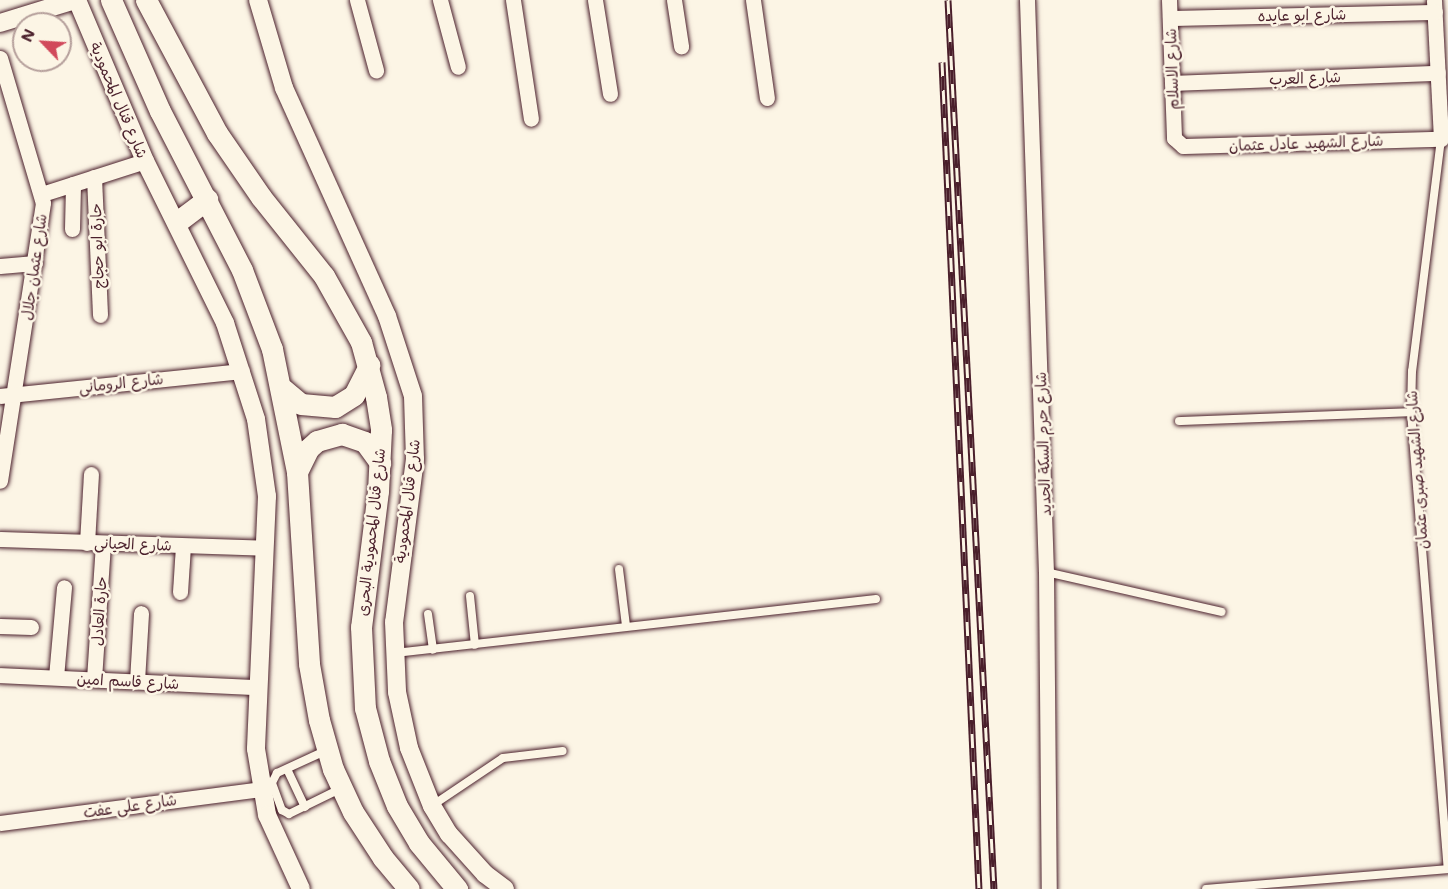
<!DOCTYPE html>
<html>
<head>
<meta charset="utf-8">
<style>
  body { margin:0 }
  #map { position:relative; width:1448px; height:889px; overflow:hidden; background:#fcf5e5; font-family:Mali,"Playpen Sans Arabic",sans-serif }
  div>[style] { position:absolute }
  .roads { filter:drop-shadow(0 0 2px #4a1f2b) drop-shadow(0 0 2px #4a1f2b) }
  .service>* { height:8px; margin:-4px; padding:0 4px; transform-origin:4px; border-radius:4px; background:#fcf5e5 }
  .minor>* { height:15px; margin:-7.5px; padding:0 7.5px; transform-origin:7.5px; border-radius:7.5px; background:#fcf5e5 }
  .tertiary>* { height:18px; margin:-9px; padding:0 9px; transform-origin:9px; border-radius:9px; background:#fcf5e5 }
  .secondary>* { height:21px; margin:-10.5px; padding:0 10.5px; transform-origin:10.5px; border-radius:10.5px; background:#fcf5e5 }
  .rail>* { height:7px; margin-top:-3.5px; transform-origin:0; background:repeating-linear-gradient(90deg,#fcf5e5 0 14px,#4a1f2b 0 28px); box-sizing:border-box; border-block:2px solid #4a1f2b }
  span { translate:-50% -50%; white-space:nowrap; text-align:center; line-height:1.15; -webkit-text-stroke:5px #fcf5e5; paint-order:stroke }
  .street-label { font-size:15px; color:#4a1f2b }
  .north { position:absolute; left:12px; top:12px; width:60px; height:60px; box-sizing:border-box; background:#fcf5e5; border:2px solid #b59f9b; border-radius:50%; rotate:295deg; font-size:16px; font-weight:700; line-height:24px; text-align:center; color:#4a1f2b }
  .north::after { content:''; display:block; margin:auto; width:21px; height:27px; background:#d1495b; clip-path:polygon(50% 0,100% 100%,50% 72%,0 100%) }
</style>
</head>
<body>
<div id="map">
  <div class="roads">
    <div class="service">
      <div style="left:1441px;top:139px;width:234px;rotate:97.1deg"></div>
      <div style="left:1412px;top:371px;width:41px;rotate:91.4deg"></div>
      <div style="left:1411px;top:412px;width:458px;rotate:85.4deg"></div>
      <div style="left:1179px;top:421px;width:232px;rotate:-2.2deg"></div>
      <div style="left:619px;top:569px;width:57px;rotate:83deg"></div>
      <div style="left:1046px;top:572px;width:180px;rotate:12.8deg"></div>
      <div style="left:470px;top:596px;width:49px;rotate:84.2deg"></div>
      <div style="left:428px;top:614px;width:36px;rotate:82deg"></div>
      <div style="left:395px;top:653px;width:484px;rotate:-6.4deg"></div>
      <div style="left:325px;top:751px;width:53px;rotate:155.4deg"></div>
      <div style="left:277px;top:773px;width:11px;rotate:117deg"></div>
      <div style="left:272px;top:783px;width:29px;rotate:70deg"></div>
      <div style="left:282px;top:810px;width:8px;rotate:30deg"></div>
      <div style="left:289px;top:814px;width:57px;rotate:-26.1deg"></div>
      <div style="left:287px;top:769px;width:42px;rotate:64.7deg"></div>
      <div style="left:433px;top:805px;width:84px;rotate:-33.9deg"></div>
      <div style="left:503px;top:758px;width:60px;rotate:-6.7deg"></div>
      <div style="left:1206px;top:889px;width:243px;rotate:-4.7deg"></div>
    </div>
    <div class="minor">
      <div style="left:357px;top:0;width:73px;rotate:74.8deg"></div>
      <div style="left:440px;top:0;width:69px;rotate:75deg"></div>
      <div style="left:513px;top:0;width:120px;rotate:81.4deg"></div>
      <div style="left:595px;top:0;width:95px;rotate:80.9deg"></div>
      <div style="left:674px;top:0;width:47px;rotate:81.3deg"></div>
      <div style="left:753px;top:0;width:99px;rotate:81.9deg"></div>
      <div style="left:1027px;top:0;width:572px;rotate:88.1deg"></div>
      <div style="left:1046px;top:572px;width:317px;rotate:89.5deg"></div>
      <div style="left:1169px;top:0;width:138px;rotate:87.9deg"></div>
      <div style="left:1174px;top:138px;width:12px;rotate:42deg"></div>
      <div style="left:1183px;top:146px;width:258px;rotate:-1.6deg"></div>
      <div style="left:1441px;top:139px;width:139px;rotate:-92.9deg"></div>
      <div style="left:1170px;top:18px;width:265px;rotate:-1.3deg"></div>
      <div style="left:0;top:58px;width:151px;rotate:73.5deg"></div>
      <div style="left:43px;top:203px;width:281px;rotate:98.8deg"></div>
      <div style="left:1172px;top:83px;width:266px;rotate:-2.2deg"></div>
      <div style="left:94px;top:177px;width:138px;rotate:87.5deg"></div>
      <div style="left:42px;top:194px;width:108px;rotate:-17.8deg"></div>
      <div style="left:72px;top:229px;width:45px;rotate:-88.7deg"></div>
      <div style="left:0;top:266px;width:35px;rotate:-5deg"></div>
      <div style="left:0;top:396px;width:243px;rotate:-5.9deg"></div>
      <div style="left:0;top:539px;width:265px;rotate:1.9deg"></div>
      <div style="left:87px;top:543px;width:69px;rotate:-86.7deg"></div>
      <div style="left:180px;top:592px;width:46px;rotate:-86.3deg"></div>
      <div style="left:0;top:626px;width:31px;rotate:2deg"></div>
      <div style="left:0;top:675px;width:256px;rotate:2.7deg"></div>
      <div style="left:56px;top:677px;width:90px;rotate:-84.9deg"></div>
      <div style="left:94px;top:679px;width:136px;rotate:-86.2deg"></div>
      <div style="left:137px;top:681px;width:68px;rotate:-86.6deg"></div>
      <div style="left:0;top:823px;width:263px;rotate:-7.4deg"></div>
    </div>
    <div class="tertiary">
      <div style="left:77px;top:0;width:175px;rotate:67.1deg"></div>
      <div style="left:145px;top:161px;width:181px;rotate:63.7deg"></div>
      <div style="left:225px;top:323px;width:101px;rotate:72.1deg"></div>
      <div style="left:256px;top:419px;width:78px;rotate:81.9deg"></div>
      <div style="left:267px;top:496px;width:253px;rotate:92.5deg"></div>
      <div style="left:256px;top:749px;width:67px;rotate:80.5deg"></div>
      <div style="left:267px;top:815px;width:81px;rotate:65.3deg"></div>
      <div style="left:258px;top:0;width:92px;rotate:73.5deg"></div>
      <div style="left:284px;top:88px;width:250px;rotate:65.7deg"></div>
      <div style="left:387px;top:316px;width:84px;rotate:72deg"></div>
      <div style="left:413px;top:396px;width:63px;rotate:88.2deg"></div>
      <div style="left:415px;top:459px;width:164px;rotate:97.3deg"></div>
      <div style="left:394px;top:622px;width:70px;rotate:87.5deg"></div>
      <div style="left:397px;top:692px;width:57px;rotate:77.9deg"></div>
      <div style="left:409px;top:748px;width:62px;rotate:68.4deg"></div>
      <div style="left:432px;top:806px;width:33px;rotate:59deg"></div>
      <div style="left:449px;top:834px;width:54px;rotate:48deg"></div>
      <div style="left:485px;top:874px;width:25px;rotate:37deg"></div>
      <div style="left:0;top:23px;width:78px;rotate:-17deg"></div>
    </div>
    <div class="secondary">
      <div style="left:111px;top:0;width:121px;rotate:66.2deg"></div>
      <div style="left:160px;top:111px;width:179px;rotate:62.7deg"></div>
      <div style="left:242px;top:270px;width:85px;rotate:69.2deg"></div>
      <div style="left:272px;top:349px;width:126px;rotate:78.5deg"></div>
      <div style="left:297px;top:472px;width:192px;rotate:86.4deg"></div>
      <div style="left:309px;top:664px;width:57px;rotate:79.9deg"></div>
      <div style="left:319px;top:720px;width:51px;rotate:74.1deg"></div>
      <div style="left:333px;top:769px;width:47px;rotate:65.1deg"></div>
      <div style="left:353px;top:812px;width:55px;rotate:56.9deg"></div>
      <div style="left:383px;top:858px;width:40px;rotate:50deg"></div>
      <div style="left:146px;top:0;width:151px;rotate:61.9deg"></div>
      <div style="left:217px;top:133px;width:78px;rotate:55.5deg"></div>
      <div style="left:261px;top:197px;width:101px;rotate:51.4deg"></div>
      <div style="left:324px;top:276px;width:76px;rotate:60.7deg"></div>
      <div style="left:361px;top:342px;width:57px;rotate:74.7deg"></div>
      <div style="left:376px;top:397px;width:33px;rotate:81deg"></div>
      <div style="left:381px;top:430px;width:61px;rotate:92.8deg"></div>
      <div style="left:378px;top:491px;width:137px;rotate:97.1deg"></div>
      <div style="left:361px;top:627px;width:81px;rotate:87.2deg"></div>
      <div style="left:365px;top:708px;width:55px;rotate:75.2deg"></div>
      <div style="left:379px;top:761px;width:48px;rotate:68.2deg"></div>
      <div style="left:397px;top:806px;width:43px;rotate:59.3deg"></div>
      <div style="left:419px;top:843px;width:60px;rotate:50.4deg"></div>
      <div style="left:177px;top:222px;width:38px;rotate:-37deg"></div>
      <div style="left:283px;top:389px;width:23px;rotate:40deg"></div>
      <div style="left:301px;top:404px;width:34px;rotate:5deg"></div>
      <div style="left:335px;top:407px;width:22px;rotate:-32deg"></div>
      <div style="left:354px;top:395px;width:34px;rotate:-63deg"></div>
      <div style="left:297px;top:472px;width:25px;rotate:-64deg"></div>
      <div style="left:308px;top:449px;width:12px;rotate:-42deg"></div>
      <div style="left:317px;top:441px;width:26px;rotate:-16deg"></div>
      <div style="left:342px;top:434px;width:24px;rotate:19deg"></div>
      <div style="left:365px;top:442px;width:26px;rotate:54deg"></div>
    </div>
  </div>
  <div class="rail">
    <div style="left:948px;top:0;width:890px;rotate:87.04deg"></div>
    <div style="left:942px;top:62px;width:828px;rotate:87.44deg"></div>
  </div>
  <div class="street-label">
    <span style="left:1302px;top:15px;rotate:-1deg">شارع ابو عايده</span>
    <span style="left:1172px;top:69px;rotate:-92deg">شارع الاسلام</span>
    <span style="left:1305px;top:78px;rotate:-2deg">شارع العرب</span>
    <span style="left:119px;top:100px;rotate:67deg">شارع قنال المحمودية</span>
    <span style="left:1306px;top:143px;rotate:-2deg">شارع الشهيد عادل عثمان</span>
    <span style="left:97px;top:246px;rotate:-92deg">حارة ابو حجاج</span>
    <span style="left:34px;top:267px;rotate:-82deg">شارع عثمان جلال</span>
    <span style="left:121px;top:383px;rotate:-6deg">شارع الرومانى</span>
    <span style="left:1043px;top:444px;rotate:-92deg">شارع حرم السكة الحديد</span>
    <span style="left:1417px;top:470px;rotate:-94deg">شارع الشهيد صبرى عثمان</span>
    <span style="left:407px;top:501px;rotate:-83deg">شارع قنال المحمودية</span>
    <span style="left:371px;top:532px;rotate:-84deg">شارع قنال المحمودية البحرى</span>
    <span style="left:133px;top:544px;rotate:2deg">شارع الحيانى</span>
    <span style="left:99px;top:611px;rotate:-86deg">حارة العادل</span>
    <span style="left:128px;top:681px;rotate:3deg">شارع قاسم امين</span>
    <span style="left:130px;top:806px;rotate:-8deg">شارع على عفت</span>
  </div>
  <div class="north">N</div>
</div>
</body>
</html>
